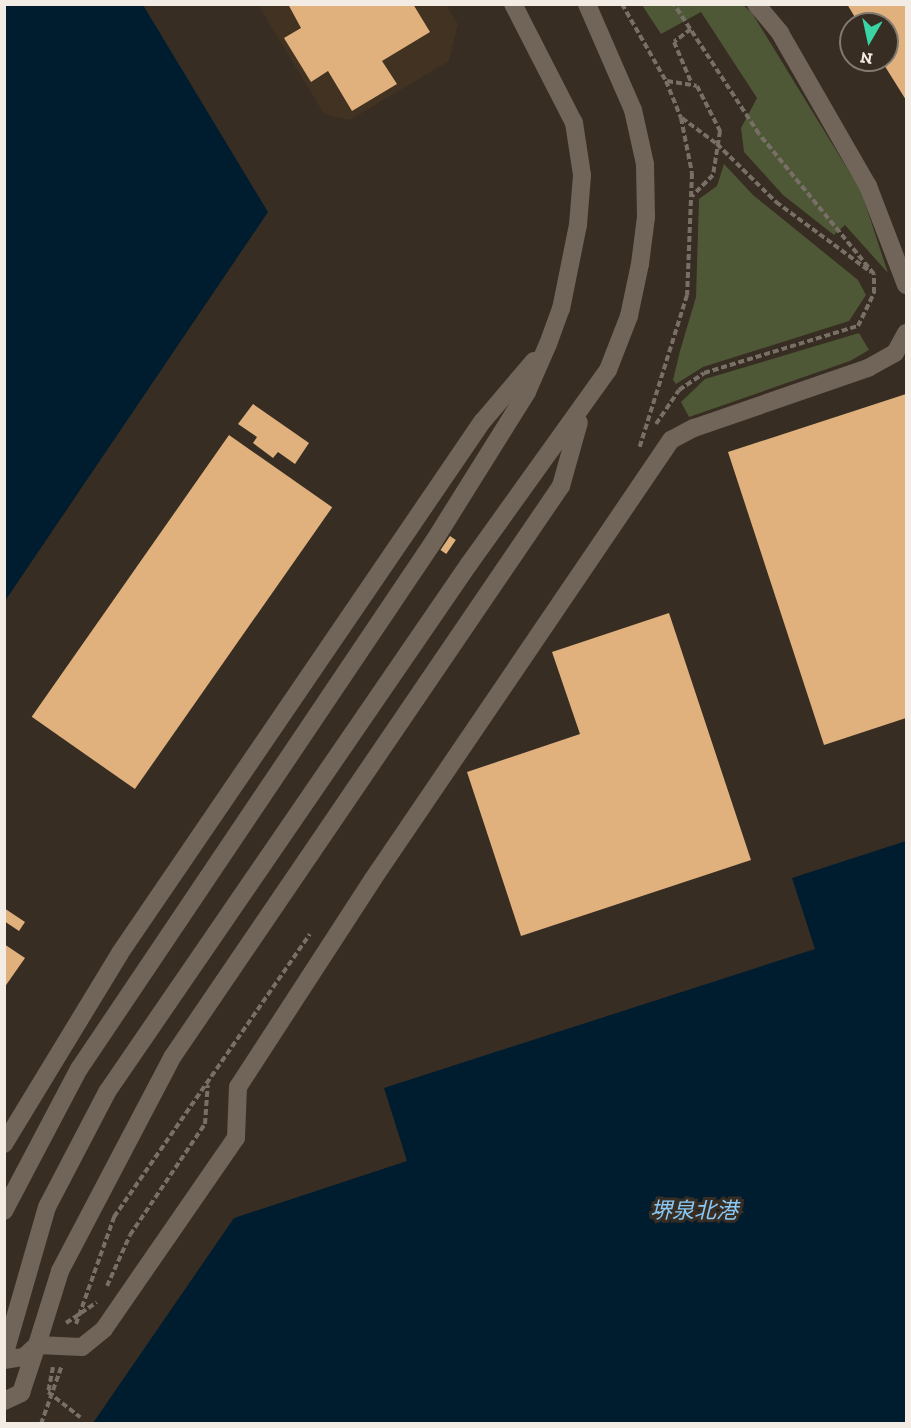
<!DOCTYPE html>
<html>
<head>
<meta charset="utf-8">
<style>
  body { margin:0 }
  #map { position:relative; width:911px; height:1428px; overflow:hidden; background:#372d22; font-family:"Zilla Slab","Noto Sans JP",serif }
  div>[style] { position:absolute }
  .built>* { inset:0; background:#413222 }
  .green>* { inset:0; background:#4f5836 }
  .water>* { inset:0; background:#001d30 }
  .building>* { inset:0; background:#e0b17d; transform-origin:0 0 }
  .path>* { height:4px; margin-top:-2px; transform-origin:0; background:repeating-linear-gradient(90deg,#786f66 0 6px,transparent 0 9px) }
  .minor>* { height:18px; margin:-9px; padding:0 9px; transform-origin:9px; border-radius:9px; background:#706558 }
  span { translate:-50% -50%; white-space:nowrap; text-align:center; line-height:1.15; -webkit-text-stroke:6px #372d22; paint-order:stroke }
  .water-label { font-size:22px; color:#88c9f8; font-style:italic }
  .frame { position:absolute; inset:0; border:6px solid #f3ece5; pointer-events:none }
  .north { position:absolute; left:839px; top:12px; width:60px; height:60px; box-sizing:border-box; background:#372d22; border:2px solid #827970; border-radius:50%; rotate:189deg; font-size:16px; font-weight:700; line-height:24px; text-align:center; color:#f3ece5 }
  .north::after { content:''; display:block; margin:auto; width:21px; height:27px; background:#3ad4a5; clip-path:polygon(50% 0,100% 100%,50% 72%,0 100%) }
</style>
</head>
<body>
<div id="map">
  <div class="built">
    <div style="clip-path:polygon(258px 5px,446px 5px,458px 24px,449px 61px,350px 120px,324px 114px)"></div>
  </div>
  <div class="green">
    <div style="clip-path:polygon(642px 5px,743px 5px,752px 13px,861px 191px,888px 273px,845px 225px,834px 235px,783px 195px,744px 152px,741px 128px,757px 98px,701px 12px,661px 34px)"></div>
    <div style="clip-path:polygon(724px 164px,753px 195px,858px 280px,866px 295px,849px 321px,703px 367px,676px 384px,673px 380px,680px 351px,696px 297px,699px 199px,717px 186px)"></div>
    <div style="clip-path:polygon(859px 333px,869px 350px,850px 361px,689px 417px,681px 402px,705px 379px)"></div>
  </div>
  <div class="water">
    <div style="clip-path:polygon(5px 4px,143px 5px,268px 212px,5px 601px)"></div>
    <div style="clip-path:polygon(906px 841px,906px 1423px,93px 1423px,234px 1218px,407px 1161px,384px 1088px,815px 949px,792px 878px)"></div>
  </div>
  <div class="building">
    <div style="clip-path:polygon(288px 4px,413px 4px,430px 32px,382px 61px,397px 84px,352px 111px,328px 71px,311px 82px,284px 38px,301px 28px)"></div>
    <div style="clip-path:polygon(847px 4px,906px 4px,906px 100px,881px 60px,887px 60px,887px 24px,859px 24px)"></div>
    <div style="clip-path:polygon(906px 394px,906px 718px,824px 745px,728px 452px)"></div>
    <div style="clip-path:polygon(253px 404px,309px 443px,295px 464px,278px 452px,273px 458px,253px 443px,257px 437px,238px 424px)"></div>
    <div style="left:229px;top:435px;width:126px;height:344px;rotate:35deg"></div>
    <div style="left:450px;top:536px;width:7px;height:17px;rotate:34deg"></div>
    <div style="clip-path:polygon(669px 613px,751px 860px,521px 936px,467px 772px,580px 734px,552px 652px)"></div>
    <div style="clip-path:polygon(4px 908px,25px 922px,19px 931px,4px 921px)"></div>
    <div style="clip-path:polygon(4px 944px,25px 958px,4px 988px)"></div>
  </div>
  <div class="path">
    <div style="left:622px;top:4px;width:89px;rotate:60.3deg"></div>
    <div style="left:666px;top:81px;width:40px;rotate:68deg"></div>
    <div style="left:681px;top:118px;width:56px;rotate:78.7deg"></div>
    <div style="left:692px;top:173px;width:122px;rotate:92.3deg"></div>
    <div style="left:687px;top:295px;width:161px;rotate:107.3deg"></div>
    <div style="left:691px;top:29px;width:21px;rotate:143deg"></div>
    <div style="left:674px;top:42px;width:43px;rotate:67deg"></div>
    <div style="left:667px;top:81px;width:30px;rotate:9deg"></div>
    <div style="left:697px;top:86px;width:51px;rotate:62.9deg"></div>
    <div style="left:720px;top:131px;width:45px;rotate:99deg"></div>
    <div style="left:713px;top:175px;width:30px;rotate:135deg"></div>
    <div style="left:682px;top:118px;width:44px;rotate:36.6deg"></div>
    <div style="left:717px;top:144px;width:83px;rotate:44.5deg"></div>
    <div style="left:776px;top:202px;width:118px;rotate:36.4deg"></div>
    <div style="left:656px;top:424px;width:41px;rotate:-55.9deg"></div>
    <div style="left:679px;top:390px;width:30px;rotate:-34deg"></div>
    <div style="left:704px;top:373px;width:161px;rotate:-17deg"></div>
    <div style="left:858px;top:326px;width:37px;rotate:-64deg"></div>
    <div style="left:874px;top:293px;width:19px;rotate:-90deg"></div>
    <div style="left:874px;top:274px;width:181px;rotate:-129.4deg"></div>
    <div style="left:759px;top:134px;width:155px;rotate:-123.2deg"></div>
    <div style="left:107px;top:1286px;width:56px;rotate:-65.7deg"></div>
    <div style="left:130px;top:1235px;width:134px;rotate:-56deg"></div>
    <div style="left:205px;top:1124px;width:39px;rotate:-86deg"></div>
    <div style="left:66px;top:1323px;width:37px;rotate:-34deg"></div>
    <div style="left:76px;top:1324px;width:114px;rotate:-70.4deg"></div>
    <div style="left:114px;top:1217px;width:344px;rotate:-55.3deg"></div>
    <div style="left:53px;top:1367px;width:25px;rotate:101deg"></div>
    <div style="left:48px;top:1392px;width:41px;rotate:38deg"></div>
    <div style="left:41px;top:1424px;width:63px;rotate:-70.4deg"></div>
  </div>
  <div class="minor">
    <div style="left:756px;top:4px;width:38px;rotate:50deg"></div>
    <div style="left:780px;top:33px;width:177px;rotate:60.1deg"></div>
    <div style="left:868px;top:186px;width:106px;rotate:69deg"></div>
    <div style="left:4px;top:1144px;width:223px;rotate:-58.7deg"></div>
    <div style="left:120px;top:953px;width:643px;rotate:-55.72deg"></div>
    <div style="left:482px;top:422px;width:80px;rotate:-49.6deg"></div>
    <div style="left:4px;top:1211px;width:161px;rotate:-62.2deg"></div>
    <div style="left:79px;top:1069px;width:636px;rotate:-56.09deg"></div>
    <div style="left:434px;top:541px;width:176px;rotate:-58deg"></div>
    <div style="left:527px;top:392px;width:52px;rotate:-66.4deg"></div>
    <div style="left:548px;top:344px;width:37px;rotate:-70deg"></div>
    <div style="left:561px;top:309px;width:86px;rotate:-78.6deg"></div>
    <div style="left:578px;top:225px;width:50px;rotate:-85.4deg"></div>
    <div style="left:582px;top:175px;width:53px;rotate:-98.7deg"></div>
    <div style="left:574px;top:123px;width:134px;rotate:-117.1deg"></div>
    <div style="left:4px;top:1356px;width:155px;rotate:-73.9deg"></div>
    <div style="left:47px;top:1207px;width:130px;rotate:-62.4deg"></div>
    <div style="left:107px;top:1092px;width:640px;rotate:-55.57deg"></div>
    <div style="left:469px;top:564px;width:239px;rotate:-54.4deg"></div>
    <div style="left:608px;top:370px;width:58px;rotate:-68.7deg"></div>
    <div style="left:629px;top:316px;width:53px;rotate:-78.1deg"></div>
    <div style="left:640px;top:264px;width:47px;rotate:-82.7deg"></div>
    <div style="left:646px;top:217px;width:53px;rotate:-91.1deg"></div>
    <div style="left:645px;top:164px;width:55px;rotate:-102.5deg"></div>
    <div style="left:633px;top:110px;width:116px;rotate:-113.5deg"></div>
    <div style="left:4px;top:1360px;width:20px;rotate:-9deg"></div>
    <div style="left:24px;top:1357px;width:18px;rotate:-43deg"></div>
    <div style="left:37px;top:1345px;width:77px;rotate:-72.7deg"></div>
    <div style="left:60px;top:1271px;width:243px;rotate:-62.3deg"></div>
    <div style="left:173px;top:1056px;width:690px;rotate:-55.76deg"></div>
    <div style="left:561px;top:486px;width:66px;rotate:-74.3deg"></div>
    <div style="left:4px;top:1401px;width:19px;rotate:-25deg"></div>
    <div style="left:21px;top:1393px;width:51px;rotate:-71.6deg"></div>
    <div style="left:37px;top:1345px;width:45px;rotate:2.5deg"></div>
    <div style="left:82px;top:1347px;width:28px;rotate:-39deg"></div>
    <div style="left:104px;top:1329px;width:232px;rotate:-55.4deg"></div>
    <div style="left:236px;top:1138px;width:51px;rotate:-87.8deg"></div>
    <div style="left:238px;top:1087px;width:248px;rotate:-57deg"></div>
    <div style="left:373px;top:879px;width:531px;rotate:-55.83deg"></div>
    <div style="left:671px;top:440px;width:26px;rotate:-28deg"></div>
    <div style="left:694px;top:428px;width:184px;rotate:-19deg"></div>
    <div style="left:868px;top:368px;width:31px;rotate:-29deg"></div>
    <div style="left:895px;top:353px;width:23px;rotate:-61deg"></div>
  </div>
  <div class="water-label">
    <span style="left:694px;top:1211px">堺泉北港</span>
  </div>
  <div class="frame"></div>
  <div class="north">N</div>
</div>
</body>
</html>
